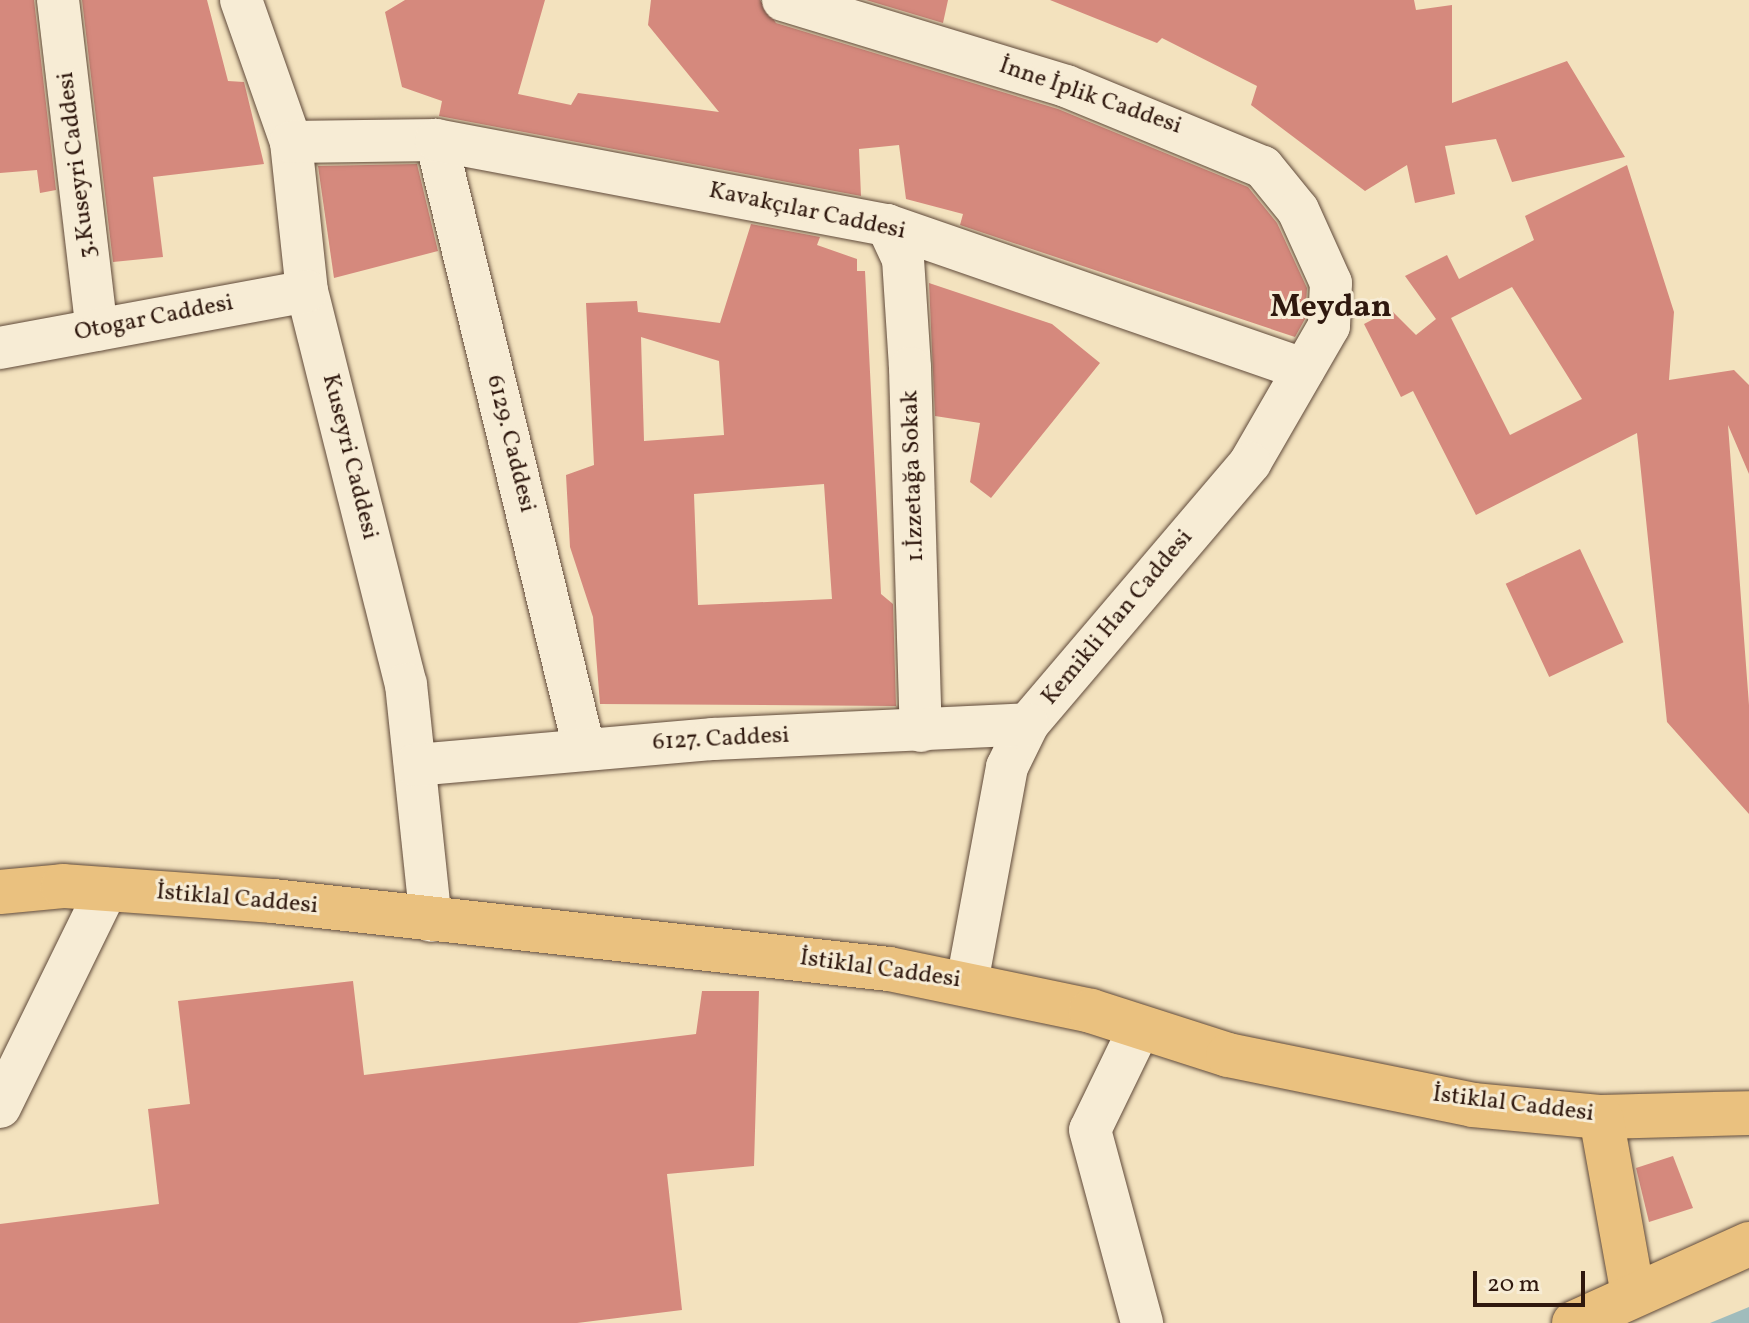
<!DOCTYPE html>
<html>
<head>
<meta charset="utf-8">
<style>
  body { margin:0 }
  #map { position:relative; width:1749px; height:1323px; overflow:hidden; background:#f3e2be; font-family:Vollkorn,serif }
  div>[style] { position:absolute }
  .water>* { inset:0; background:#a0bcbc }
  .building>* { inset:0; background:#d5897d; transform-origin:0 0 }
  .roads { filter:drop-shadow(0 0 2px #604a3a) drop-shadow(0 0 2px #604a3a) }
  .minor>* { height:42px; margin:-21px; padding:0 21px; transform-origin:21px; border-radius:21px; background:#f7ecd5 }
  .major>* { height:44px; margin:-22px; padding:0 22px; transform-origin:22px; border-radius:22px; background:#eac17f }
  span { translate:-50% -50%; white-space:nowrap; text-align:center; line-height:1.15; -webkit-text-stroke:6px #f7ecd5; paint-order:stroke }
  .street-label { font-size:24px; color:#2f180e }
  .district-label { font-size:32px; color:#2f180e; font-weight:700 }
  .scale { position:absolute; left:1473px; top:1271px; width:112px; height:36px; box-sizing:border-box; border:4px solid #2f180e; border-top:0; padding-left:10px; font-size:24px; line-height:28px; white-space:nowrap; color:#2f180e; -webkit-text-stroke:6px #f7ecd5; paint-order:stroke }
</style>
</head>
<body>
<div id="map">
  <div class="water">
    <div style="clip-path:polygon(1749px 1307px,1749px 1323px,1710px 1323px)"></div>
  </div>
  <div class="building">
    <div style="clip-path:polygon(0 0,34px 0,56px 190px,40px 193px,37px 170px,0 173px)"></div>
    <div style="clip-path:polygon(82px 0,207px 0,228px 81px,244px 82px,264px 164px,153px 177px,163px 257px,113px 262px)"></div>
    <div style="clip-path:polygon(405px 0,545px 0,518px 94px,571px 105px,578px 93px,719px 112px,648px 25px,651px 0,760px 0,776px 23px,1058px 109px,1248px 187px,1277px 223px,1307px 288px,1305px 319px,1295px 337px,960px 225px,963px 214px,906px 199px,899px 145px,859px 149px,861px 196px,439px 116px,442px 101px,402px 87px,385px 12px)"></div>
    <div style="clip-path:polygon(866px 0,948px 0,943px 23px)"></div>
    <div style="clip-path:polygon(1050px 0,1414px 0,1416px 10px,1452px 5px,1452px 103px,1567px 61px,1625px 157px,1512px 182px,1496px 139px,1445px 146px,1455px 194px,1415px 203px,1407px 165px,1365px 191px,1251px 105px,1257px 86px,1162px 38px,1157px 43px)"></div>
    <div style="clip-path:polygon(417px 164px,438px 251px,334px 278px,318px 166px)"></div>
    <div style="clip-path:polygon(evenodd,1627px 165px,1674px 312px,1669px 380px,1734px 370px,1749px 385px,1749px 474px,1728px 425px,1749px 705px,1749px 814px,1667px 722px,1637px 433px,1476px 515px,1413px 391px,1401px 397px,1364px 324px,1391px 310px,1416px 335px,1436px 319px,1405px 276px,1447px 255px,1459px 279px,1534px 240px,1525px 216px,1627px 165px,1512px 287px,1582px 399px,1510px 435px,1451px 318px,1512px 287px)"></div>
    <div style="clip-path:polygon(evenodd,751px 224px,820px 237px,817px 245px,857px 259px,857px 271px,865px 271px,881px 594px,893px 604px,896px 706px,600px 704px,593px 617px,570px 547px,566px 475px,594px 465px,586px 303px,637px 301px,638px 312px,720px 323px,751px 224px,641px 337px,719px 361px,724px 435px,644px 441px,641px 337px,751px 224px,824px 484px,832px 599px,698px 605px,694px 494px,824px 484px)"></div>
    <div style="clip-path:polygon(929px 283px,1052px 324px,1100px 363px,991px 498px,970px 482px,980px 423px,935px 416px)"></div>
    <div style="left:1580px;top:549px;width:103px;height:82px;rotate:65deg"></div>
    <div style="clip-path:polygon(353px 981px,364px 1075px,696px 1034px,702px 991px,759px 991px,754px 1166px,667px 1174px,682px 1310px,577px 1323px,0 1323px,0 1224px,159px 1204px,148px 1109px,190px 1104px,178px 1001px)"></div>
    <div style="clip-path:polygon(1673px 1156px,1693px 1208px,1649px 1222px,1636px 1168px)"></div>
  </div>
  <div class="roads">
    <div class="minor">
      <div style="left:58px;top:0;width:332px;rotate:83.3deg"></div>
      <div style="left:241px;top:0;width:151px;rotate:70.6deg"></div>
      <div style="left:291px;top:142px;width:150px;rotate:83.9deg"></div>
      <div style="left:307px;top:291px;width:405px;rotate:75.9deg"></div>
      <div style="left:406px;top:684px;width:238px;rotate:84deg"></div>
      <div style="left:783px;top:0;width:296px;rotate:16.9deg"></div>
      <div style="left:1066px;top:86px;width:213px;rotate:22.4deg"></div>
      <div style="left:1263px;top:167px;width:55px;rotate:50.9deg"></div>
      <div style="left:1298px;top:210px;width:80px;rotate:65.7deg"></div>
      <div style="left:1331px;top:283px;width:43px;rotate:92.7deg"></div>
      <div style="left:1329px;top:326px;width:158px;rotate:120deg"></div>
      <div style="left:1250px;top:463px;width:343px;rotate:130.4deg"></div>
      <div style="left:1028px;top:724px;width:48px;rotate:116deg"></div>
      <div style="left:1007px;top:767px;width:219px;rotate:100.5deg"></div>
      <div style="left:436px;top:140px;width:626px;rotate:76.32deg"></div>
      <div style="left:291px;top:142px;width:145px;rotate:-0.8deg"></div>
      <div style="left:436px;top:140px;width:459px;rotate:10.7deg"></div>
      <div style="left:887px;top:225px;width:441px;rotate:19.1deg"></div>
      <div style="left:887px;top:225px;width:38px;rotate:65deg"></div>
      <div style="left:903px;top:259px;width:109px;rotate:86.3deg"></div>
      <div style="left:910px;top:368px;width:363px;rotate:88.3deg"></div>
      <div style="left:0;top:348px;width:312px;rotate:-10.5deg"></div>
      <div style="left:415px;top:765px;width:299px;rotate:-5deg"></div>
      <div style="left:713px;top:739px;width:315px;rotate:-2.7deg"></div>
      <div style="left:1140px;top:1027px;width:114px;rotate:115.9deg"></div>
      <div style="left:1090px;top:1130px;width:200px;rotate:74.9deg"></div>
      <div style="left:0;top:1107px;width:243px;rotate:-63.9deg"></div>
    </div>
    <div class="major">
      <div style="left:0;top:892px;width:63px;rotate:-5.4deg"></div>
      <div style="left:63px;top:886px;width:211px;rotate:4.1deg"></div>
      <div style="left:273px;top:901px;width:620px;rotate:6.3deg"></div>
      <div style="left:889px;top:969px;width:206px;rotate:11.7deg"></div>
      <div style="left:1091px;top:1011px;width:144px;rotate:17.8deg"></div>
      <div style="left:1228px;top:1055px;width:250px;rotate:11.5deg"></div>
      <div style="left:1473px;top:1105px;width:129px;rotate:5.4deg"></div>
      <div style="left:1601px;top:1117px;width:148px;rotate:-1.5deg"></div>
      <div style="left:1601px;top:1117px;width:180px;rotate:79.8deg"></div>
      <div style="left:1574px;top:1323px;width:192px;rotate:-24.3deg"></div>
    </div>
  </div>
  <div class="street-label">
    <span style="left:1090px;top:97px;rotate:19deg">İnne İplik Caddesi</span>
    <span style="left:78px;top:165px;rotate:-97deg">3.Kuseyri Caddesi</span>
    <span style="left:807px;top:212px;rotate:12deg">Kavakçılar Caddesi</span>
    <span style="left:154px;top:319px;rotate:-11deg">Otogar Caddesi</span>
    <span style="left:510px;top:444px;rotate:76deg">6129. Caddesi</span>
    <span style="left:349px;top:457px;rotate:76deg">Kuseyri Caddesi</span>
    <span style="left:914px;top:476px;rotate:-92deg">1.İzzetağa Sokak</span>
    <span style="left:1118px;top:618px;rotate:-50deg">Kemikli Han Caddesi</span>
    <span style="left:721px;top:740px;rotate:-3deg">6127. Caddesi</span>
    <span style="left:237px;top:900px;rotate:5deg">İstiklal Caddesi</span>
    <span style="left:880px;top:970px;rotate:8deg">İstiklal Caddesi</span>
    <span style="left:1513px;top:1105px;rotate:7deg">İstiklal Caddesi</span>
  </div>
  <div class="district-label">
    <span style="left:1331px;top:308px">Meydan</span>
  </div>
  <div class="scale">20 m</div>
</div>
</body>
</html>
